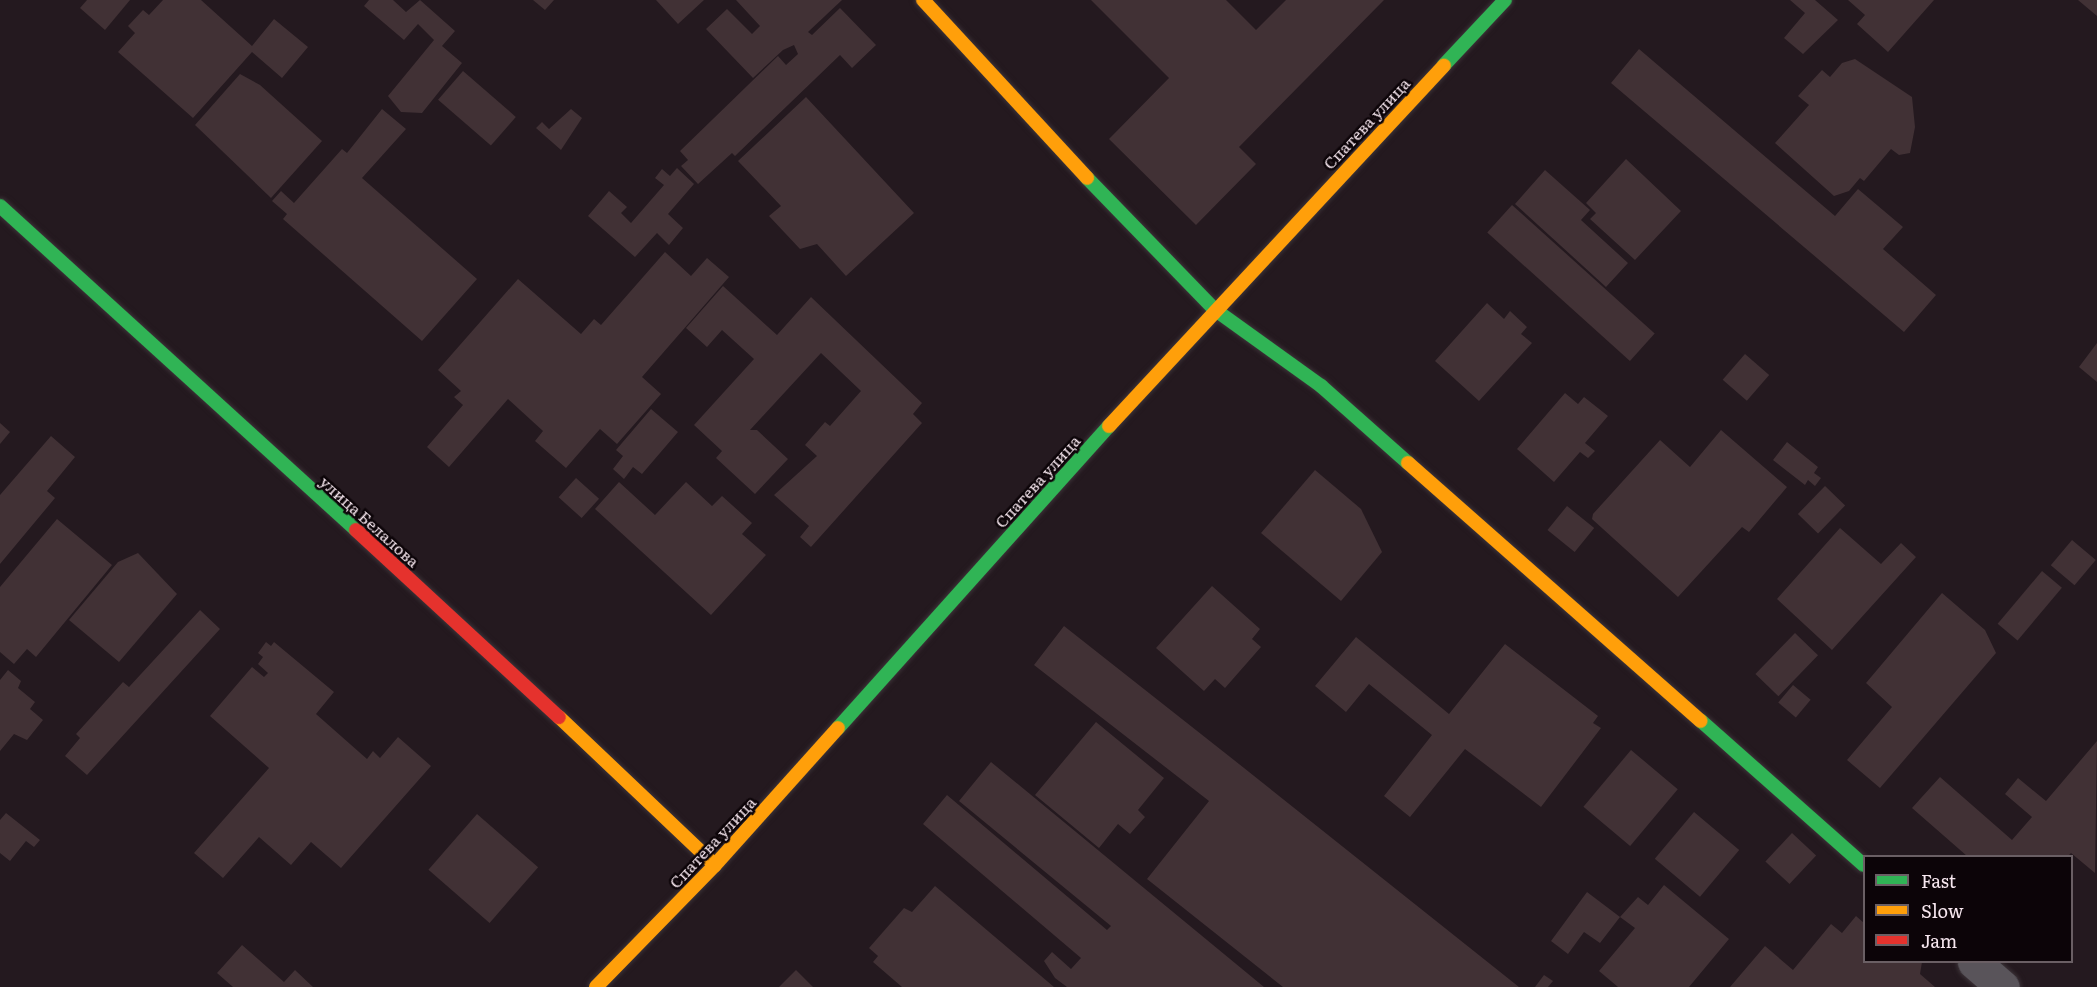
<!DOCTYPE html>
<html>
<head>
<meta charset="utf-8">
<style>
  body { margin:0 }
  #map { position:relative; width:2097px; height:987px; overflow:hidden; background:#24191f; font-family:Literata,serif }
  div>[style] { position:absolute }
  .building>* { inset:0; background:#413135; transform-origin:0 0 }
  .roads { filter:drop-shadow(0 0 2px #3c3338) drop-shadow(0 0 2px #3c3338) }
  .street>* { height:33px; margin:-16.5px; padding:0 16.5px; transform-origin:16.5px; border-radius:16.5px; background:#59545a }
  .fast>* { height:14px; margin:-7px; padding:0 7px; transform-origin:7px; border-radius:7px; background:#30b455 }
  .slow>* { height:14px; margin:-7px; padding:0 7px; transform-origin:7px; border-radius:7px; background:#ff9f0a }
  .jam>* { height:14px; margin:-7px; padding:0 7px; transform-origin:7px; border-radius:7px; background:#e5322d }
  span { translate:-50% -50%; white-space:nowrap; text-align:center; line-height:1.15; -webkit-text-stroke:5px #0c0408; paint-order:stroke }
  .street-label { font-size:16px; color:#f7e7ef }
  .legend { position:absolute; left:1863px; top:855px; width:210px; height:108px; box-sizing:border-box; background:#0c0408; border:2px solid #6a5f64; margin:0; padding:8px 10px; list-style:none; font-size:18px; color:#f7e7ef }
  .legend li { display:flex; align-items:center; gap:12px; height:30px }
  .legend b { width:30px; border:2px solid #6a5f64 }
</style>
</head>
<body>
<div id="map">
  <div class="building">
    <div style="clip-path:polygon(87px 0,130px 0,105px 30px,80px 8px)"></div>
    <div style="clip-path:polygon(163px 0,201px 0,252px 46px,274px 19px,308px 47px,282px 78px,252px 52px,193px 118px,118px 52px,135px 33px,128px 26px,143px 10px,149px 15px)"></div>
    <div style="clip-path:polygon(369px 0,393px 0,406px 12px,420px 0,455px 31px,442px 46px,462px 63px,422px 113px,401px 112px,388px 96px,434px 40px,418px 24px,404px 40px,364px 6px)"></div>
    <div style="clip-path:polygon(533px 0,554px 0,545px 10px)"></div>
    <div style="clip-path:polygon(656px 0,704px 0,678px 24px)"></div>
    <div style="clip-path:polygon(736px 0,842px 0,808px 32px,812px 35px,840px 8px,876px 45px,852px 68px,840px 55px,735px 156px,732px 153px,698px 184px,681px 166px,688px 160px,680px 151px,778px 56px,786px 65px,798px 54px,794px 45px,783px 50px,753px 78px,706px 29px,727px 9px,752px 34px,760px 26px)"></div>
    <div style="clip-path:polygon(1091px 0,1226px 0,1256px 30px,1286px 0,1384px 0,1239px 147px,1256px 164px,1196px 225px,1109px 139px,1169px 78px)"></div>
    <div style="clip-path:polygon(1790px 0,1815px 0,1838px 20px,1803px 54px,1784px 38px,1805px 13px)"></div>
    <div style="clip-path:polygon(1848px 0,1934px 0,1888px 52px,1857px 24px,1865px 15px)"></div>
    <div style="clip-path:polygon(2078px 0,2097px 0,2097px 16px)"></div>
    <div style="clip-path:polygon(1639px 49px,1835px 216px,1858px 189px,1903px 227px,1883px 249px,1936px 295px,1904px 332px,1611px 83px)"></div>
    <div style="clip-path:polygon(1855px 59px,1912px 97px,1915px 127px,1910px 153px,1899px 155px,1891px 149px,1864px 181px,1860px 178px,1849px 191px,1834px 196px,1775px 143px,1809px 105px,1798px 96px,1822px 70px,1830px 77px,1842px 63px)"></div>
    <div style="left:463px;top:71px;width:70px;height:38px;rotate:41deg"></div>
    <div style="clip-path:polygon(240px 74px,260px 85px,322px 141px,271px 198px,195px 125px)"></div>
    <div style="clip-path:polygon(806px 97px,914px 213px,846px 276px,817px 244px,800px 249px,769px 216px,781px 206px,738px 161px)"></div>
    <div style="clip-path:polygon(382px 109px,406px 129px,362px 178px,477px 279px,422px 341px,283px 219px,287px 214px,272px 201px,281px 191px,294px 203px,342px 149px,347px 153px)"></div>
    <div style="clip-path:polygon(571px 109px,582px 118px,561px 150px,536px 128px,542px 122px,549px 129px)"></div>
    <div style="clip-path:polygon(1626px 159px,1681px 211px,1635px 260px,1590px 219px,1596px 213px,1586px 203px)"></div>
    <div style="clip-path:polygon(677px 168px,694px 184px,668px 214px,683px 228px,669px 245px,657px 233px,635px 257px,588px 216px,609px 191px,627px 207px,621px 213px,631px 223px,664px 185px,655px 178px,662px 169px,670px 176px)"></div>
    <div style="clip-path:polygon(1545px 170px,1590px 210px,1581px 220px,1628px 263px,1606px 287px,1515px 204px)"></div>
    <div style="left:1512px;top:205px;width:192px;height:37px;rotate:42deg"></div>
    <div style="clip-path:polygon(665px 252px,691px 276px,707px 258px,729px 277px,642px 377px,661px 394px,617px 444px,600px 429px,566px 468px,535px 441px,543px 431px,508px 399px,449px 467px,427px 447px,463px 405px,454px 397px,461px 391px,438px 370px,518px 279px,581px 334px,594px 319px,601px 325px)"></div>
    <div style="clip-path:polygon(723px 286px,777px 335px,811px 297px,922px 403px,913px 414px,922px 423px,811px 547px,800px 537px,809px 526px,774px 495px,817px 456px,805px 445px,825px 422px,830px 426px,861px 391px,821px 353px,750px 430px,757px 430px,788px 459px,755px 494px,716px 458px,722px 451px,694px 425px,754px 359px,722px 330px,707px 347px,686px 328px)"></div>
    <div style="clip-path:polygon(1487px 303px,1504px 319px,1510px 311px,1527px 327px,1521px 334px,1532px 343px,1479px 401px,1435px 361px)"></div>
    <div style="clip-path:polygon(2097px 343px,2097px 382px,2079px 367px)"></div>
    <div style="left:1745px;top:354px;width:32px;height:34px;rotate:41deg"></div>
    <div style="clip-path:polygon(1565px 393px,1578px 404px,1584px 397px,1608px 416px,1585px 443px,1595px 451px,1588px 458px,1580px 452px,1554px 482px,1517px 449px)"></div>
    <div style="clip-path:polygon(651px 409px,678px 432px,642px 474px,633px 467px,624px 479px,613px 469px,623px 456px,616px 450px)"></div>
    <div style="clip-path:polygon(0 423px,10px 432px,0 444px)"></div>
    <div style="clip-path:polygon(1721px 430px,1787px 487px,1749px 532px,1742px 527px,1678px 597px,1592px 519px,1593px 514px,1660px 440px,1690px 467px)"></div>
    <div style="clip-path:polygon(51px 436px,75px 457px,47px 491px,55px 498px,0 564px,0 495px)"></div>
    <div style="clip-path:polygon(1787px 442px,1818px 467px,1814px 473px,1821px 478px,1815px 486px,1808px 480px,1805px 485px,1773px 460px)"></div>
    <div style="clip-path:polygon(1315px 470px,1361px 509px,1382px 552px,1341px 601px,1261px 533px)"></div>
    <div style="left:576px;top:478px;width:31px;height:26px;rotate:42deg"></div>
    <div style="clip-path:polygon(619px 482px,655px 515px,686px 482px,712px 506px,722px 496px,752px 523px,742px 534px,766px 555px,711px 615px,595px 509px)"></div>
    <div style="left:1825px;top:486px;width:28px;height:39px;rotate:44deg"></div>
    <div style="left:1567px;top:506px;width:35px;height:31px;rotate:39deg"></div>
    <div style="clip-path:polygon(57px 519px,112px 565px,36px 657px,27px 649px,14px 664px,0 652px,0 587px)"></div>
    <div style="clip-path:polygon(1840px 528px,1881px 564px,1901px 543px,1916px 557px,1832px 650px,1777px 599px)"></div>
    <div style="left:2072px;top:540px;width:31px;height:33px;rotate:40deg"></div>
    <div style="clip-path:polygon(138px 553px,177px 594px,119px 662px,69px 620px,118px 562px)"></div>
    <div style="left:2042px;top:571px;width:26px;height:69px;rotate:40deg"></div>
    <div style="clip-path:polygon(1212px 586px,1260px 629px,1252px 639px,1261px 647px,1225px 688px,1215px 679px,1204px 691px,1156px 648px)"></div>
    <div style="clip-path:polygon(1942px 593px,1985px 630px,1996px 653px,1880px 788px,1847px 760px,1892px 707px,1866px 683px)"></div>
    <div style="clip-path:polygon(200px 610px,220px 629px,87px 775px,65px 756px,80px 738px,76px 734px,123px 682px,129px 687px)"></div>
    <div style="clip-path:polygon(1064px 626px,1239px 764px,1519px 987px,1283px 987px,1147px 879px,1209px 801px,1034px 665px)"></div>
    <div style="left:1795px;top:633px;width:32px;height:57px;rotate:44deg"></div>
    <div style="clip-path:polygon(1356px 637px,1449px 714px,1505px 644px,1598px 716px,1593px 723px,1601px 728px,1541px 807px,1465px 749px,1410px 817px,1384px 796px,1432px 735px,1369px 684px,1346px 712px,1315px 686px)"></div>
    <div style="clip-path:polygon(266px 642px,271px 646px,274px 642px,334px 692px,316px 714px,367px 759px,373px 751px,380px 758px,398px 737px,431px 766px,341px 868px,311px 842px,291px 865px,259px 837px,223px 878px,194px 853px,269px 768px,210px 716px,252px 667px,264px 677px,268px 673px,258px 664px,263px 657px,258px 653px)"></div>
    <div style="clip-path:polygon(8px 670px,21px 681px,18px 688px,35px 702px,30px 709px,43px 720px,27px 740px,14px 734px,0 751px,0 680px)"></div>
    <div style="left:1793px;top:685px;width:23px;height:23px;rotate:40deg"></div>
    <div style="clip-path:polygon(1096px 722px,1164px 778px,1138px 810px,1145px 817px,1130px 834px,1118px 824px,1099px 848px,1035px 795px)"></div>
    <div style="clip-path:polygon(2097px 741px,2095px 873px,2071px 853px,2068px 856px,1967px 856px,1912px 808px,1940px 777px,2012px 840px,2032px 817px,2005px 794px,2018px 778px,2046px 801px)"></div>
    <div style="left:1631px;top:750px;width:61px;height:74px;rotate:40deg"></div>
    <div style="clip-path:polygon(991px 762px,1264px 987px,1067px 987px,1055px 978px,1044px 961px,1052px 952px,1071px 969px,1081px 958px,923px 824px,947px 795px,1107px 930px,1111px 926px,959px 801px)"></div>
    <div style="left:1694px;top:812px;width:59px;height:61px;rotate:40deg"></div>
    <div style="clip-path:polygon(6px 813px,40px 840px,34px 847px,26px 841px,10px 861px,0 853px,0 820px)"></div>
    <div style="left:477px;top:814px;width:81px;height:74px;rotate:41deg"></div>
    <div style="left:1792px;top:833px;width:33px;height:39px;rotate:43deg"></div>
    <div style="clip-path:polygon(1664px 885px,1729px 939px,1689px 987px,1618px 987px,1599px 971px,1635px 928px,1620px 917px,1638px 897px,1648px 905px)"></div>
    <div style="clip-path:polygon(935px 886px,1054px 987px,902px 987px,873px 962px,878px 956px,869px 948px,904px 908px,912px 912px)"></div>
    <div style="clip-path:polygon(1587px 892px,1620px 917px,1600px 943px,1584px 932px,1568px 954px,1551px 941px)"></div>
    <div style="clip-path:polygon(1856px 916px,1864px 923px,1864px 962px,1922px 962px,1920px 974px,1935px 987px,1730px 987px,1765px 946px,1793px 970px,1831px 924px,1842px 933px)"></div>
    <div style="clip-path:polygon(242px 945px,284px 982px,295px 970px,313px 987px,233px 987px,217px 973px)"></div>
    <div style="clip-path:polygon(796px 970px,813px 987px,779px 987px)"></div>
    <div style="clip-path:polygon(1544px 975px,1553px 981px,1548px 987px,1535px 987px)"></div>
  </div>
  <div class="roads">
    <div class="street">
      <div style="left:1974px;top:962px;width:38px;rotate:41deg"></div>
    </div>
    <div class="fast">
      <div style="left:1444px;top:65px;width:89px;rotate:-46.8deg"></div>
      <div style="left:1087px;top:178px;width:182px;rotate:45.9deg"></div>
      <div style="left:1214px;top:309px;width:132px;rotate:35.7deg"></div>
      <div style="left:1321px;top:386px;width:116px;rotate:41.5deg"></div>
      <div style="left:0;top:206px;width:481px;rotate:42.3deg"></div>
      <div style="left:1701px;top:721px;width:217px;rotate:41.5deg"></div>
      <div style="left:838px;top:728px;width:406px;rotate:-48.1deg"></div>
    </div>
    <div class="slow">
      <div style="left:923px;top:0;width:242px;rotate:47.3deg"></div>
      <div style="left:1109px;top:426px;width:492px;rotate:-47.1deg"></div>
      <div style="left:1408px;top:463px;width:390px;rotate:41.4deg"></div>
      <div style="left:559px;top:717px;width:215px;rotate:43.5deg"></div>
      <div style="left:596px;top:987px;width:170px;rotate:-45.7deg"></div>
      <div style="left:715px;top:865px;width:184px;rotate:-48.1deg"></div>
    </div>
    <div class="jam">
      <div style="left:356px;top:530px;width:276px;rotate:42.7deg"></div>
    </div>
  </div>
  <div class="street-label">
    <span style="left:1366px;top:123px;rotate:-47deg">Спатева улица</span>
    <span style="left:1037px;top:481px;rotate:-48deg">Спатева улица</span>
    <span style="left:370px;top:521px;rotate:42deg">улица Белалова</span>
    <span style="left:712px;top:842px;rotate:-47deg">Спатева улица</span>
  </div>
  <ul class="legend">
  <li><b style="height:8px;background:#30b455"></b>Fast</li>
  <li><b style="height:8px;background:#ff9f0a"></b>Slow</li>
  <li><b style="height:8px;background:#e5322d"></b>Jam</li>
  </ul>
</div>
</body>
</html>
